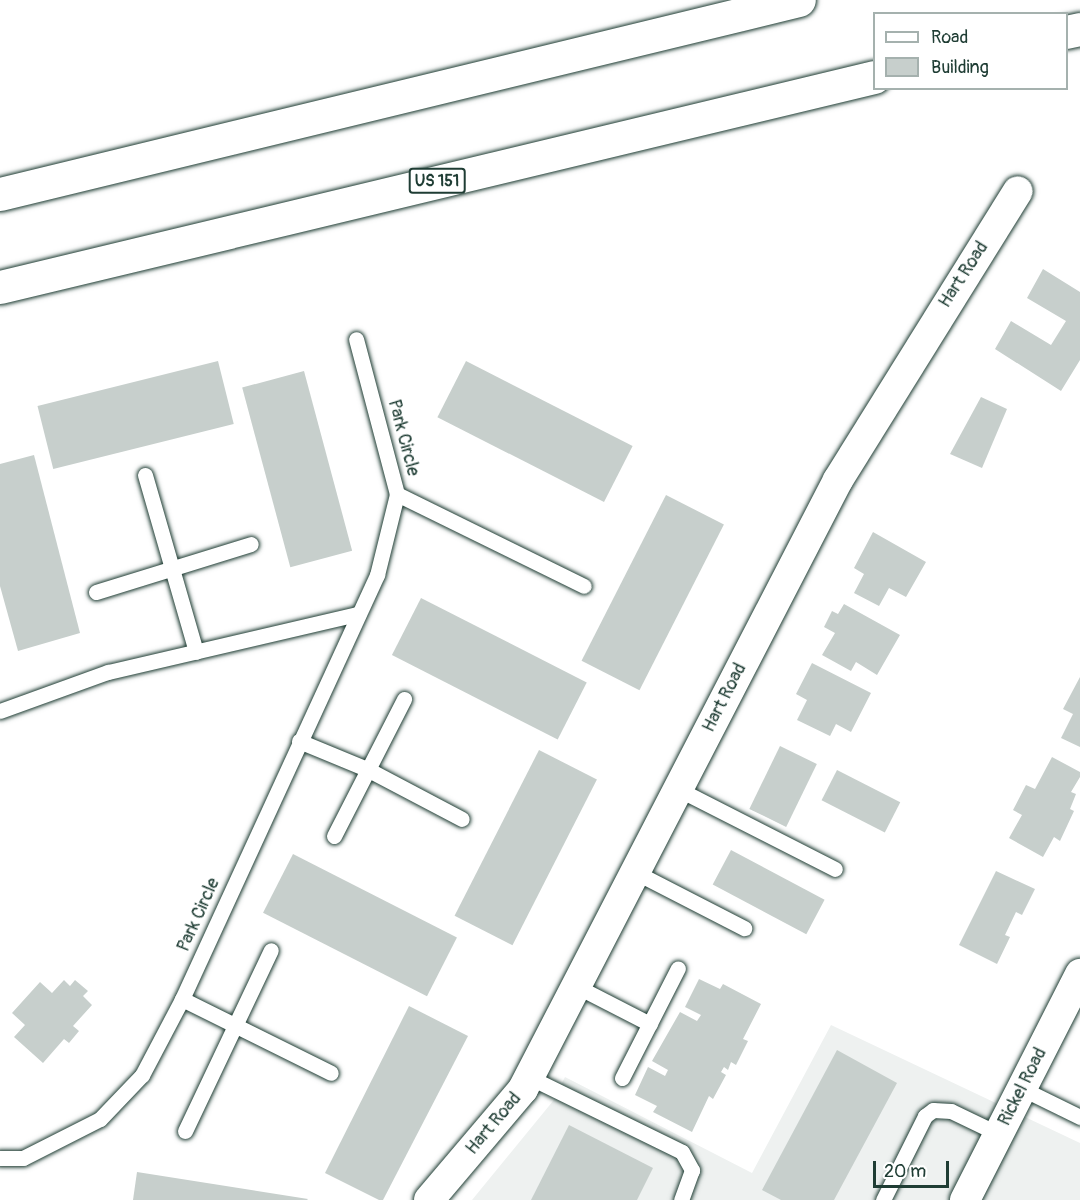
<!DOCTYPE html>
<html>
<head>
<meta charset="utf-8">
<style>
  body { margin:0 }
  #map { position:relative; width:1080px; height:1200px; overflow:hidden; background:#fff; font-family:Pangolin,sans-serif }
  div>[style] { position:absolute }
  .built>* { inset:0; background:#eef1f0 }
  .building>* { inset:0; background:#c7cfcc; transform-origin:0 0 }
  .roads { filter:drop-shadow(0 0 2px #1f3d34) drop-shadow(0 0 2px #1f3d34) }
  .lane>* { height:15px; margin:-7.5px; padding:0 7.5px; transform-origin:7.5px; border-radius:7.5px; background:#fff }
  .street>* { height:30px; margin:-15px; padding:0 15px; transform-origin:15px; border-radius:15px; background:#fff }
  .highway>* { height:33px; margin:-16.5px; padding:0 16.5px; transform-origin:16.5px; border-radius:16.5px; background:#fff }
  span { translate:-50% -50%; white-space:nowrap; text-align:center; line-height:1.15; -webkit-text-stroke:4.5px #fff; paint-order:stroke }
  .shield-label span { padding:2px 4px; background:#fff; border:2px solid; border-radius:4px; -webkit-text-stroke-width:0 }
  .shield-label { font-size:16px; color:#1f3d34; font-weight:700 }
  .street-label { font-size:18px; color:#1f3d34 }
  .legend { position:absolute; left:873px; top:12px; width:195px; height:78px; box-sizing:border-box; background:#fff; border:2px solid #a5b1ae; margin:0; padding:8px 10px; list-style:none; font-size:18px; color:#1f3d34 }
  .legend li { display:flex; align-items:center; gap:12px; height:30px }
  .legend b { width:30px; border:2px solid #a5b1ae }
  .scale { position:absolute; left:873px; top:1161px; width:76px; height:27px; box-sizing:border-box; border:3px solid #1f3d34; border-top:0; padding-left:8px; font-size:18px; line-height:21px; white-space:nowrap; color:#1f3d34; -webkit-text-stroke:4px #fff; paint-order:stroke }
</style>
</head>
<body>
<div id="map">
  <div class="built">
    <div style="clip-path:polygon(831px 1025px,1080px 1143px,1080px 1200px,472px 1200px,553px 1101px,565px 1077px,752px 1173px)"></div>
  </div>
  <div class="building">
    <div style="clip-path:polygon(1043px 269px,1080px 292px,1080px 360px,1061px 391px,995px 349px,1011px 321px,1051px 345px,1066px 321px,1027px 298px)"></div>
    <div style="left:218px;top:361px;width:65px;height:186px;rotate:76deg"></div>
    <div style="left:466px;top:361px;width:187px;height:63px;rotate:27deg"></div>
    <div style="left:304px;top:371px;width:186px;height:64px;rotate:75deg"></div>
    <div style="clip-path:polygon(981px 397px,1007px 409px,982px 468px,950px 454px)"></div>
    <div style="clip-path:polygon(34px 455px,80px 633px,18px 651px,0 586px,0 464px)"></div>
    <div style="left:666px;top:495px;width:65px;height:186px;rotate:27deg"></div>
    <div style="clip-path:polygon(873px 532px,926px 562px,906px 597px,889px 588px,879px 606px,854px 593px,864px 574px,854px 568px)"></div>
    <div style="left:421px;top:598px;width:186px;height:64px;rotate:27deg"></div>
    <div style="clip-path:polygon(844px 604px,900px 635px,877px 675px,856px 662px,851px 671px,822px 655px,835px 633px,824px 627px,832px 611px,838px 614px)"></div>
    <div style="clip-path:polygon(812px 663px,871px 693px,851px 732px,836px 724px,830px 736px,797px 720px,807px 700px,796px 694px)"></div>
    <div style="clip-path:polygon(1080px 677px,1080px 747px,1061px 738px,1073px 714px,1063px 709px)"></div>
    <div style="left:780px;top:746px;width:41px;height:70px;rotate:26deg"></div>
    <div style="left:539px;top:750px;width:65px;height:186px;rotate:27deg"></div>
    <div style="clip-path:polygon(1052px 757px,1080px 772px,1080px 777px,1071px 792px,1076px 794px,1070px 809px,1074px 811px,1060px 841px,1054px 837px,1043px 857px,1009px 838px,1022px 815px,1013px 810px,1026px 785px,1035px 789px)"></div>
    <div style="left:837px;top:770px;width:71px;height:34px;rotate:27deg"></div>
    <div style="left:731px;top:850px;width:106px;height:39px;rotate:28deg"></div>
    <div style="left:293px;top:854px;width:184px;height:66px;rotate:27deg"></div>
    <div style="clip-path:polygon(996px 871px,1035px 889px,1022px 915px,1016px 912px,1005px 935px,1010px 937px,997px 964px,959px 945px)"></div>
    <div style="clip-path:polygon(699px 979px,720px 989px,723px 984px,761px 1004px,743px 1039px,748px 1041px,736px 1065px,731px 1062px,728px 1070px,724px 1067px,721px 1072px,726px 1075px,713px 1099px,709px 1096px,692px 1132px,653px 1112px,657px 1106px,635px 1095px,648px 1067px,665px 1076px,668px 1070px,652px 1061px,680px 1012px,697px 1021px,701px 1015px,685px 1007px)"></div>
    <div style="clip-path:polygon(64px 980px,70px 986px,75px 980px,88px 991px,83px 996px,92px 1005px,73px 1026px,79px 1031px,69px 1043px,64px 1039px,43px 1063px,14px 1037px,25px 1025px,12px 1013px,40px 982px,52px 993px)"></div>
    <div style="clip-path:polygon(409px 1006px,468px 1036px,383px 1200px,379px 1200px,325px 1173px)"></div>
    <div style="clip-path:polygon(837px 1050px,897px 1083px,834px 1200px,781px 1200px,762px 1190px)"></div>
    <div style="clip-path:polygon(569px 1125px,653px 1168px,637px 1200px,531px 1200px)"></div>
    <div style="clip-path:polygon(137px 1172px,308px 1199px,307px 1200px,133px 1200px)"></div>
  </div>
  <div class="roads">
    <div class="lane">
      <div style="left:145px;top:475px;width:184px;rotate:73.9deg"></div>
      <div style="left:397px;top:494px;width:208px;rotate:26.2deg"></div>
      <div style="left:96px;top:592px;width:162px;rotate:-17.2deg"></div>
      <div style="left:0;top:711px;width:115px;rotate:-19.9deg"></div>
      <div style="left:108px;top:672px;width:257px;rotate:-13.1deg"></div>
      <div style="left:299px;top:741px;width:74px;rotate:22.4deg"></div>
      <div style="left:367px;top:769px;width:107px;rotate:27.8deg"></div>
      <div style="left:678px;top:789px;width:176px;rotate:27deg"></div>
      <div style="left:334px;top:836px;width:154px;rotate:-62.9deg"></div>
      <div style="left:635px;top:872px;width:123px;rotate:27.2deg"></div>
      <div style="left:576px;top:986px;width:83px;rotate:27.2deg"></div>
      <div style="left:182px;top:999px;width:166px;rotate:26.4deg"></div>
      <div style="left:529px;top:1077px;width:170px;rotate:26.1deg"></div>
      <div style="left:682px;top:1152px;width:21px;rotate:61deg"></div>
      <div style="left:692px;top:1170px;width:32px;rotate:110deg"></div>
      <div style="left:622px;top:1078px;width:123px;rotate:-63deg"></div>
      <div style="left:1023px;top:1089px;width:64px;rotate:26.2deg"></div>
      <div style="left:185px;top:1131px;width:200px;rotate:-64.6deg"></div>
      <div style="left:0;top:1158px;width:23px"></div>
      <div style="left:23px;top:1158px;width:86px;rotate:-26.9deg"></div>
      <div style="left:100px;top:1119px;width:61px;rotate:-46.3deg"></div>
      <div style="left:142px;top:1075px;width:86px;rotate:-62.2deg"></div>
      <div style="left:182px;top:999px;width:467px;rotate:-65.3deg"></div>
      <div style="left:377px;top:575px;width:83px;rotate:-76.1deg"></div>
      <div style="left:397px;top:494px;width:160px;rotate:-104.8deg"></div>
      <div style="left:883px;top:1200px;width:94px;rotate:-63.4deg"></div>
      <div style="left:925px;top:1116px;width:10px;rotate:-37deg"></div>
      <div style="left:933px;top:1110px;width:18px;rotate:3deg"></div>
      <div style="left:951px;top:1111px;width:53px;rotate:25.6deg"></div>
    </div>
    <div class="street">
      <div style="left:429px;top:1200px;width:145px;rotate:-49.7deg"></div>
      <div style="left:523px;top:1089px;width:686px;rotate:-62.65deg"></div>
      <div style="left:838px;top:480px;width:340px;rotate:-58.1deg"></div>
      <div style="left:965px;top:1200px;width:254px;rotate:-63deg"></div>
    </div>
    <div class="highway">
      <div style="left:1066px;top:32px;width:14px;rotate:-12deg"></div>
      <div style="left:0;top:194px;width:822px;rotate:-13.65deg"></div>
      <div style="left:0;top:287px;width:899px;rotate:-13.51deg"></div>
    </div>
  </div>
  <div class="shield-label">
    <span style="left:437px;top:181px">US 151</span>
  </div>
  <div class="street-label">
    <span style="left:964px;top:275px;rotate:-57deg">Hart Road</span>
    <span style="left:403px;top:438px;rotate:75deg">Park Circle</span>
    <span style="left:725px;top:698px;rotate:-63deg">Hart Road</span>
    <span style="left:199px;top:915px;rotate:-66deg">Park Circle</span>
    <span style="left:1023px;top:1087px;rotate:-63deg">Rickel Road</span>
    <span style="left:494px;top:1124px;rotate:-50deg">Hart Road</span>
  </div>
  <ul class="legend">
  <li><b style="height:8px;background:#fff"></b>Road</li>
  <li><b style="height:16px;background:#c7cfcc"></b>Building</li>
  </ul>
  <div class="scale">20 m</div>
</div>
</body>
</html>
